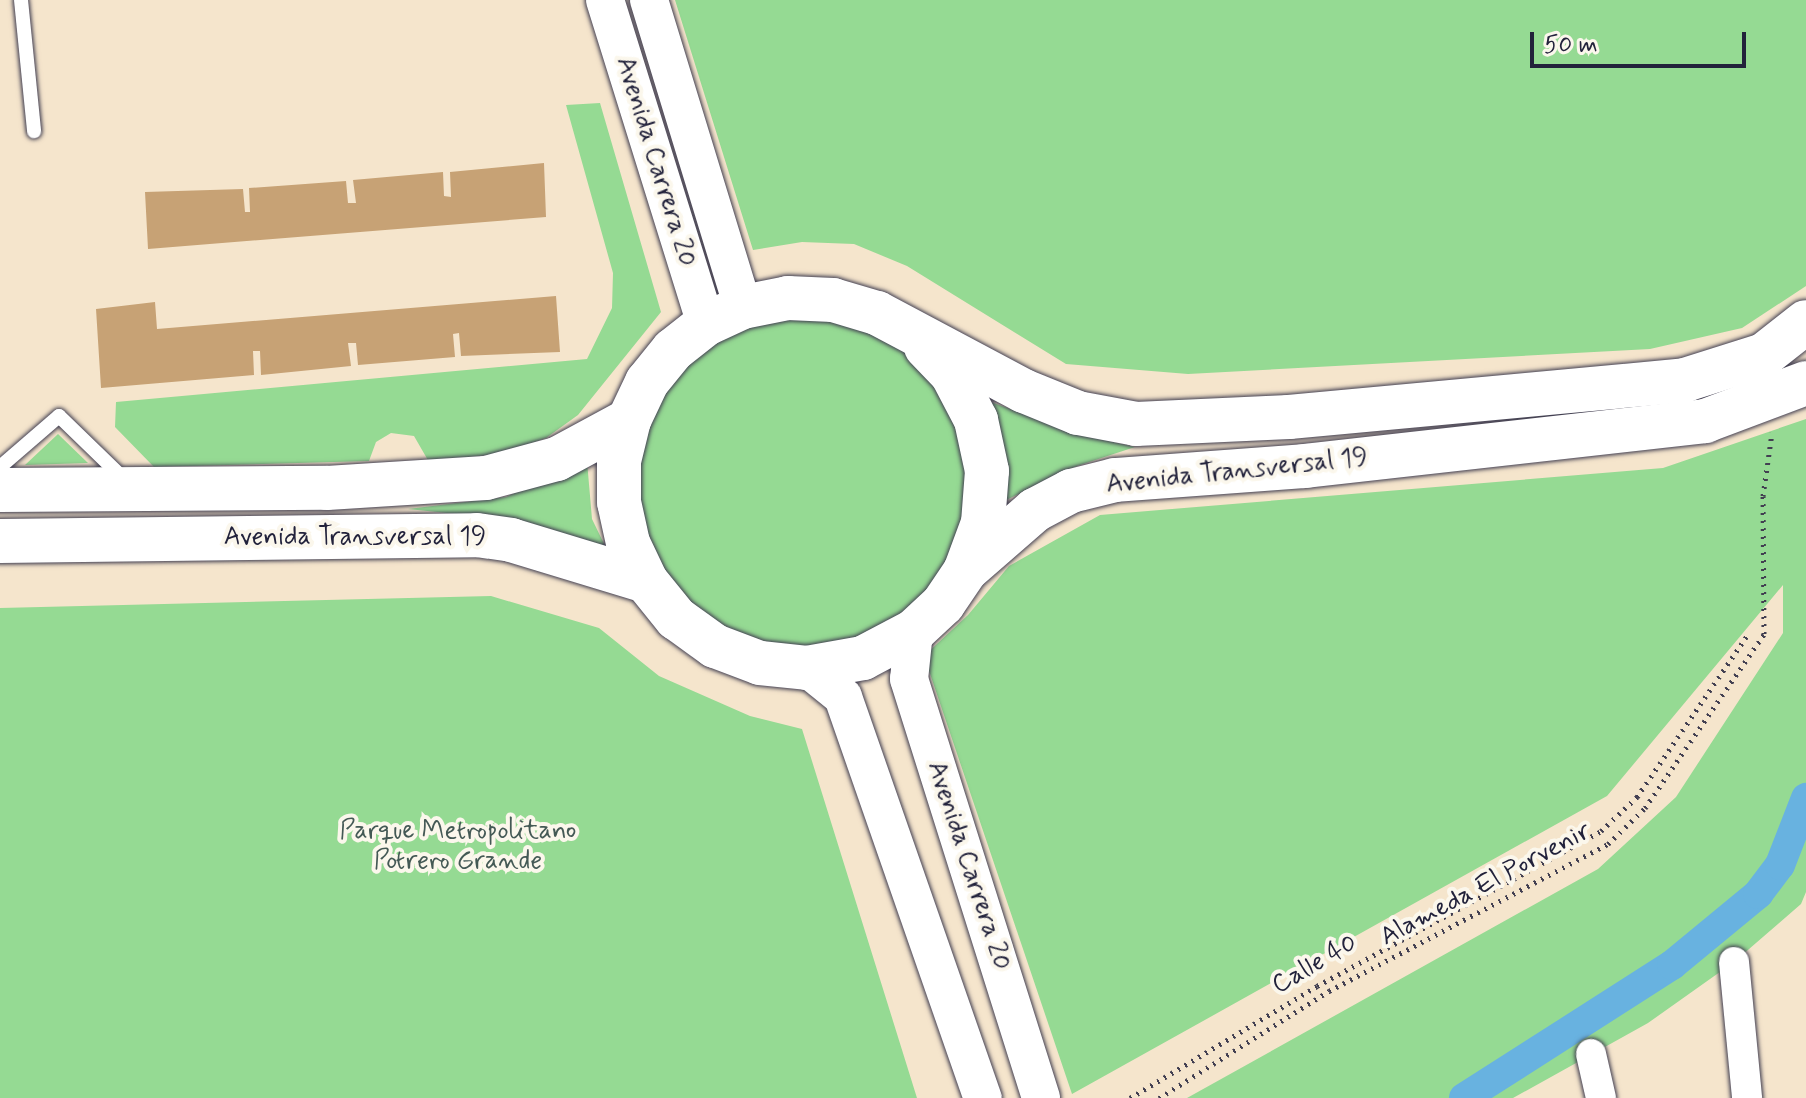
<!DOCTYPE html>
<html>
<head>
<meta charset="utf-8">
<style>
  body { margin:0 }
  #map { position:relative; width:1806px; height:1098px; overflow:hidden; background:#f5e5cc; font-family:Mynerve,sans-serif }
  div>[style] { position:absolute }
  .green>* { inset:0; background:#95da93 }
  .round { border-radius:50% }
  .canal>* { height:30px; margin:-15px; padding:0 15px; transform-origin:15px; border-radius:15px; background:#68b2e0 }
  .building>* { inset:0; background:#c7a275 }
  .path>* { height:5px; margin-top:-2.5px; transform-origin:0; background:repeating-linear-gradient(90deg,#423f51 0 2px,transparent 0 8px) }
  .roads { filter:drop-shadow(0 0 2px #423f51) drop-shadow(0 0 2px #423f51) }
  .service>* { height:14px; margin:-7px; padding:0 7px; transform-origin:7px; border-radius:7px; background:#fff }
  .minor>* { height:30px; margin:-15px; padding:0 15px; transform-origin:15px; border-radius:15px; background:#fff }
  .tertiary>* { height:38px; margin:-19px; padding:0 19px; transform-origin:19px; border-radius:19px; background:#fff }
  .primary>* { height:44px; margin:-22px; padding:0 22px; transform-origin:22px; border-radius:22px; background:#fff }
  span { translate:-50% -50%; white-space:nowrap; text-align:center; line-height:1.15; -webkit-text-stroke:8px #fbf7ec; paint-order:stroke }
  .street-label { font-size:26px; color:#22223b }
  .park-label { font-size:26px; color:#445955 }
  .scale { position:absolute; left:1530px; top:32px; width:216px; height:36px; box-sizing:border-box; border:4px solid #22223b; border-top:0; padding-left:10px; font-size:24px; line-height:28px; white-space:nowrap; color:#22223b; -webkit-text-stroke:6px #fbf7ec; paint-order:stroke }
</style>
</head>
<body>
<div id="map">
  <div class="green">
    <div style="clip-path:polygon(675px 0,1806px 0,1806px 286px,1742px 328px,1650px 349px,1188px 374px,1066px 364px,907px 266px,854px 244px,802px 242px,753px 250px)"></div>
    <div style="clip-path:polygon(600px 103px,661px 312px,578px 415px,546px 438px,505px 453px,429px 462px,414px 436px,391px 433px,376px 442px,369px 461px,154px 467px,115px 427px,116px 402px,587px 359px,612px 308px,613px 273px,566px 105px)"></div>
    <div class="round" style="left:637px;top:316px;width:332px;height:332px"></div>
    <div style="clip-path:polygon(988px 401px,1083px 435px,1135px 447px,1077px 466px,1000px 503px)"></div>
    <div style="clip-path:polygon(1806px 419px,1806px 892px,1801px 904px,1734px 962px,1648px 1023px,1513px 1098px,1187px 1098px,1598px 869px,1676px 797px,1783px 633px,1783px 585px,1607px 796px,1072px 1094px,924px 656px,968px 615px,1009px 566px,1100px 515px,1663px 468px)"></div>
    <div style="clip-path:polygon(58px 434px,88px 463px,25px 465px)"></div>
    <div style="clip-path:polygon(587px 461px,592px 519px,607px 550px,514px 520px,408px 509px,506px 497px)"></div>
    <div style="clip-path:polygon(491px 596px,599px 628px,659px 676px,750px 716px,802px 729px,917px 1098px,0 1098px,0 608px)"></div>
  </div>
  <div class="canal">
    <div style="left:1464px;top:1098px;width:247px;rotate:-32.6deg"></div>
    <div style="left:1672px;top:965px;width:112px;rotate:-39.5deg"></div>
    <div style="left:1758px;top:894px;width:36px;rotate:-53deg"></div>
    <div style="left:1780px;top:865px;width:72px;rotate:-68.8deg"></div>
  </div>
  <div class="building">
    <div style="clip-path:polygon(544px 163px,546px 217px,148px 249px,145px 192px,243px 189px,245px 212px,250px 212px,249px 188px,346px 181px,348px 203px,356px 203px,353px 180px,443px 172px,444px 196px,451px 197px,450px 172px)"></div>
    <div style="clip-path:polygon(556px 296px,560px 352px,461px 356px,459px 333px,453px 334px,455px 357px,358px 365px,356px 343px,348px 343px,351px 366px,261px 375px,260px 351px,253px 351px,254px 375px,101px 388px,96px 309px,155px 302px,157px 329px)"></div>
  </div>
  <div class="path">
    <div style="left:1130px;top:1098px;width:218px;rotate:-30.9deg"></div>
    <div style="left:1317px;top:986px;width:324px;rotate:-28.6deg"></div>
    <div style="left:1601px;top:831px;width:50px;rotate:-43.4deg"></div>
    <div style="left:1637px;top:797px;width:199px;rotate:-55.7deg"></div>
    <div style="left:1159px;top:1098px;width:201px;rotate:-32.2deg"></div>
    <div style="left:1329px;top:991px;width:315px;rotate:-27.8deg"></div>
    <div style="left:1608px;top:844px;width:52px;rotate:-44.2deg"></div>
    <div style="left:1645px;top:808px;width:211px;rotate:-55.6deg"></div>
    <div style="left:1764px;top:634px;width:138px;rotate:-90.4deg"></div>
    <div style="left:1763px;top:496px;width:64px;rotate:-81.9deg"></div>
  </div>
  <div class="roads">
    <div class="service">
      <div style="left:21px;top:0;width:132px;rotate:84.3deg"></div>
      <div style="left:0;top:467px;width:78px;rotate:-40.8deg"></div>
      <div style="left:59px;top:416px;width:93px;rotate:44.1deg"></div>
    </div>
    <div class="minor">
      <div style="left:1734px;top:962px;width:137px;rotate:84.5deg"></div>
      <div style="left:1591px;top:1054px;width:45px;rotate:77.2deg"></div>
    </div>
    <div class="tertiary">
      <div style="left:605px;top:0;width:339px;rotate:72.7deg"></div>
      <div style="left:649px;top:0;width:321px;rotate:73deg"></div>
      <div style="left:914px;top:631px;width:48px;rotate:95.9deg"></div>
      <div style="left:909px;top:679px;width:439px;rotate:72.5deg"></div>
      <div style="left:807px;top:668px;width:46px;rotate:38.9deg"></div>
      <div style="left:843px;top:697px;width:425px;rotate:70.8deg"></div>
    </div>
    <div class="primary">
      <div style="left:926px;top:347px;width:37px;rotate:46deg"></div>
      <div style="left:952px;top:374px;width:52px;rotate:62.4deg"></div>
      <div style="left:976px;top:420px;width:52px;rotate:77.8deg"></div>
      <div style="left:987px;top:471px;width:52px;rotate:94.4deg"></div>
      <div style="left:983px;top:523px;width:49px;rotate:110.3deg"></div>
      <div style="left:0;top:490px;width:327px;rotate:-0.4deg"></div>
      <div style="left:327px;top:488px;width:159px;rotate:-3.6deg"></div>
      <div style="left:486px;top:478px;width:73px;rotate:-15deg"></div>
      <div style="left:557px;top:459px;width:82px;rotate:-28.4deg"></div>
      <div style="left:0;top:541px;width:477px;rotate:-0.7deg"></div>
      <div style="left:477px;top:535px;width:34px;rotate:8deg"></div>
      <div style="left:511px;top:540px;width:141px;rotate:16.9deg"></div>
      <div style="left:646px;top:581px;width:48px;rotate:51deg"></div>
      <div style="left:676px;top:618px;width:48px;rotate:35.7deg"></div>
      <div style="left:715px;top:646px;width:48px;rotate:20.7deg"></div>
      <div style="left:760px;top:663px;width:47px;rotate:6.1deg"></div>
      <div style="left:807px;top:668px;width:57px;rotate:-10.1deg"></div>
      <div style="left:863px;top:658px;width:58px;rotate:-27.9deg"></div>
      <div style="left:914px;top:631px;width:40px;rotate:-43deg"></div>
      <div style="left:943px;top:604px;width:40px;rotate:-56deg"></div>
      <div style="left:965px;top:571px;width:93px;rotate:-41.1deg"></div>
      <div style="left:1035px;top:510px;width:41px;rotate:-27.8deg"></div>
      <div style="left:1071px;top:491px;width:45px;rotate:-14deg"></div>
      <div style="left:1115px;top:480px;width:191px;rotate:-4.2deg"></div>
      <div style="left:1305px;top:466px;width:403px;rotate:-6.4deg"></div>
      <div style="left:1705px;top:421px;width:108px;rotate:-20.6deg"></div>
      <div style="left:646px;top:581px;width:42px;rotate:-115.3deg"></div>
      <div style="left:628px;top:543px;width:42px;rotate:-102.4deg"></div>
      <div style="left:619px;top:502px;width:41px;rotate:-90deg"></div>
      <div style="left:619px;top:461px;width:42px;rotate:-76.3deg"></div>
      <div style="left:629px;top:420px;width:42px;rotate:-64.7deg"></div>
      <div style="left:647px;top:382px;width:41px;rotate:-50.9deg"></div>
      <div style="left:673px;top:350px;width:42px;rotate:-38.2deg"></div>
      <div style="left:706px;top:324px;width:41px;rotate:-24.7deg"></div>
      <div style="left:743px;top:307px;width:46px;rotate:-11.3deg"></div>
      <div style="left:788px;top:298px;width:45px;rotate:2.5deg"></div>
      <div style="left:833px;top:300px;width:46px;rotate:16.5deg"></div>
      <div style="left:877px;top:313px;width:166px;rotate:28deg"></div>
      <div style="left:1024px;top:391px;width:58px;rotate:22.2deg"></div>
      <div style="left:1078px;top:413px;width:59px;rotate:10.7deg"></div>
      <div style="left:1136px;top:424px;width:153px;rotate:-2.6deg"></div>
      <div style="left:1289px;top:417px;width:398px;rotate:-5.3deg"></div>
      <div style="left:1685px;top:380px;width:83px;rotate:-17.6deg"></div>
      <div style="left:1764px;top:355px;width:53px;rotate:-38.2deg"></div>
    </div>
  </div>
  <div class="street-label">
    <span style="left:655px;top:162px;rotate:73deg">Avenida Carrera 20</span>
    <span style="left:1237px;top:472px;rotate:-6deg">Avenida Transversal 19</span>
    <span style="left:355px;top:538px">Avenida Transversal 19</span>
    <span style="left:968px;top:866px;rotate:72deg">Avenida Carrera 20</span>
    <span style="left:1486px;top:885px;rotate:-28deg">Alameda El Porvenir</span>
    <span style="left:1315px;top:965px;rotate:-30deg">Calle 40</span>
  </div>
  <div class="park-label">
    <span style="left:458px;top:847px">Parque Metropolitano<br>Potrero Grande</span>
  </div>
  <div class="scale">50 m</div>
</div>
</body>
</html>
